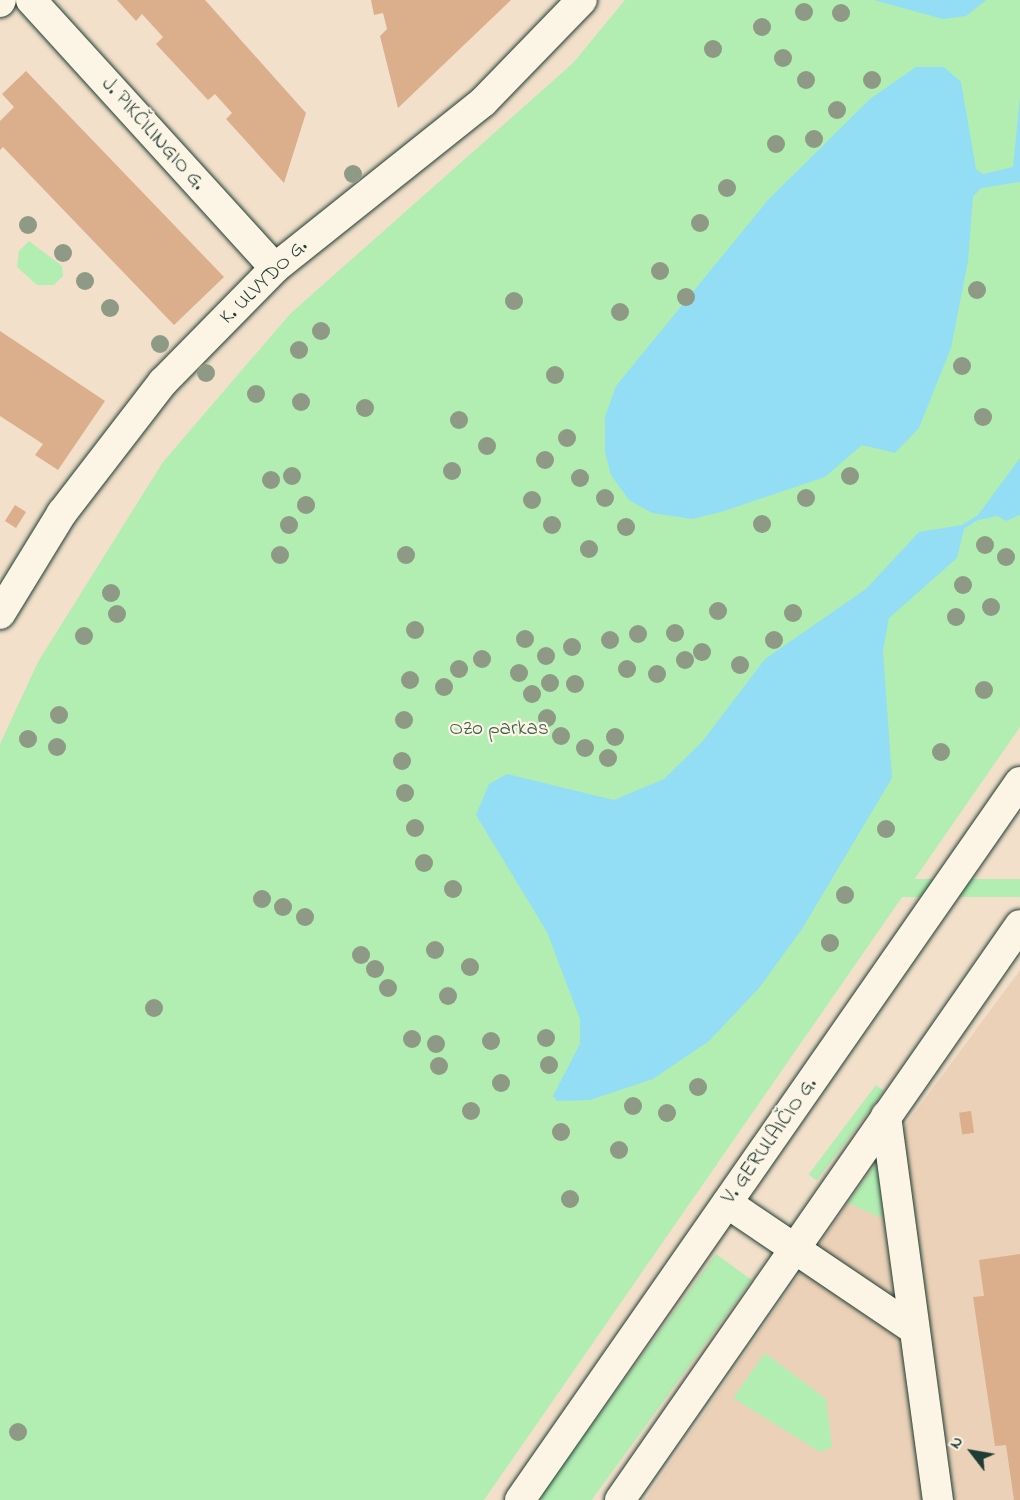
<!DOCTYPE html>
<html>
<head>
<meta charset="utf-8">
<style>
  body { margin:0 }
  #map { position:relative; width:1020px; height:1500px; overflow:hidden; background:#f2e0ca; font-family:"Indie Flower",sans-serif }
  div>[style] { position:absolute }
  .built>* { inset:0; background:#ebd1b7 }
  .green>* { inset:0; background:#b2edb2; transform-origin:0 0 }
  .water>* { inset:0; background:#93def4 }
  .building>* { inset:0; background:#dbae8c; transform-origin:0 0 }
  .roads { filter:drop-shadow(0 0 2px #1f3d34) drop-shadow(0 0 2px #1f3d34) }
  .minor>* { height:30px; margin:-15px; padding:0 15px; transform-origin:15px; border-radius:15px; background:#fcf5e5 }
  .trees>* { width:18px; height:18px; margin:-9px; border-radius:50%; background:#8e9a85 }
  span { translate:-50% -50%; white-space:nowrap; text-align:center; line-height:1.15; -webkit-text-stroke:4.5px #fcf5e5; paint-order:stroke }
  .street-label { font-size:21px; color:#1f3d34 }
  .park-label { font-size:21px; color:#3c604d }
  .north { position:absolute; left:942px; top:1422px; width:60px; height:60px; -webkit-text-stroke:4px #fcf5e5; paint-order:stroke; rotate:301deg; font-size:16px; font-weight:700; line-height:24px; text-align:center; color:#1f3d34 }
  .north::after { content:''; display:block; margin:auto; width:21px; height:27px; background:#1f3d34; clip-path:polygon(50% 0,100% 100%,50% 72%,0 100%) }
</style>
</head>
<body>
<div id="map">
  <div class="built">
    <div style="clip-path:polygon(1020px 970px,1020px 1500px,645px 1500px,848px 1203px)"></div>
  </div>
  <div class="green">
    <div style="clip-path:polygon(625px 0,1020px 0,1020px 727px,484px 1500px,0 1500px,0 744px,38px 662px,163px 462px,290px 314px,573px 63px)"></div>
    <div style="clip-path:polygon(29px 241px,62px 266px,63px 276px,54px 285px,37px 285px,17px 267px,19px 251px)"></div>
    <div style="left:1020px;top:879px;width:18px;height:213px;rotate:90deg"></div>
    <div style="left:876px;top:1085px;width:10px;height:112px;rotate:37deg"></div>
    <div style="clip-path:polygon(878px 1161px,882px 1218px,848px 1203px)"></div>
    <div style="left:716px;top:1254px;width:44px;height:301px;rotate:36deg"></div>
    <div style="clip-path:polygon(765px 1353px,826px 1399px,832px 1447px,820px 1452px,733px 1398px)"></div>
  </div>
  <div class="water">
    <div style="clip-path:polygon(874px 0,986px 0,966px 16px,943px 19px)"></div>
    <div style="clip-path:polygon(916px 67px,944px 67px,961px 82px,976px 169px,983px 174px,1013px 167px,1020px 96px,1020px 182px,981px 188px,973px 197px,968px 261px,951px 348px,919px 428px,895px 453px,862px 445px,825px 477px,721px 512px,692px 519px,652px 513px,629px 500px,611px 475px,605px 452px,605px 417px,616px 386px,768px 200px,870px 99px)"></div>
    <div style="clip-path:polygon(1020px 458px,1020px 515px,1006px 521px,998px 516px,978px 520px,964px 529px,957px 558px,889px 618px,883px 651px,892px 778px,802px 929px,759px 988px,709px 1041px,653px 1079px,590px 1100px,557px 1101px,553px 1096px,580px 1044px,580px 1019px,547px 932px,476px 815px,489px 784px,507px 774px,614px 800px,664px 779px,702px 742px,765px 659px,866px 589px,919px 532px,962px 525px,978px 515px)"></div>
  </div>
  <div class="building">
    <div style="clip-path:polygon(117px 0,205px 0,306px 113px,284px 183px,226px 119px,232px 113px,215px 94px,208px 100px,156px 44px,163px 37px,142px 14px,136px 21px)"></div>
    <div style="clip-path:polygon(371px 0,511px 0,398px 108px,380px 36px,387px 29px,383px 13px,374px 15px)"></div>
    <div style="clip-path:polygon(26px 71px,224px 277px,174px 325px,3px 147px,0 150px,0 121px,14px 107px,2px 94px)"></div>
    <div style="clip-path:polygon(0 331px,105px 401px,58px 470px,35px 455px,43px 444px,0 416px)"></div>
    <div style="left:15px;top:505px;width:13px;height:19px;rotate:32deg"></div>
    <div style="left:971px;top:1111px;width:22px;height:12px;rotate:82deg"></div>
    <div style="clip-path:polygon(1020px 1254px,1020px 1500px,1014px 1500px,1006px 1445px,995px 1446px,973px 1297px,984px 1296px,979px 1260px)"></div>
  </div>
  <div class="roads">
    <div class="minor">
      <div style="left:31px;top:0;width:362px;rotate:47.7deg"></div>
      <div style="left:0;top:2px;width:2px;rotate:-63deg"></div>
      <div style="left:0;top:614px;width:119px;rotate:-58.5deg"></div>
      <div style="left:62px;top:513px;width:165px;rotate:-52.4deg"></div>
      <div style="left:163px;top:382px;width:160px;rotate:-45.5deg"></div>
      <div style="left:275px;top:268px;width:266px;rotate:-38.6deg"></div>
      <div style="left:483px;top:102px;width:142px;rotate:-45.9deg"></div>
      <div style="left:886px;top:1116px;width:388px;rotate:82.3deg"></div>
      <div style="left:727px;top:1203px;width:223px;rotate:34deg"></div>
      <div style="left:520px;top:1500px;width:875px;rotate:-55.15deg"></div>
      <div style="left:620px;top:1500px;width:700px;rotate:-55.18deg"></div>
    </div>
  </div>
  <div class="trees">
    <div style="left:804px;top:12px"></div>
    <div style="left:841px;top:13px"></div>
    <div style="left:762px;top:27px"></div>
    <div style="left:713px;top:49px"></div>
    <div style="left:783px;top:58px"></div>
    <div style="left:806px;top:80px"></div>
    <div style="left:872px;top:80px"></div>
    <div style="left:837px;top:110px"></div>
    <div style="left:814px;top:139px"></div>
    <div style="left:776px;top:144px"></div>
    <div style="left:353px;top:174px"></div>
    <div style="left:727px;top:188px"></div>
    <div style="left:700px;top:223px"></div>
    <div style="left:28px;top:225px"></div>
    <div style="left:63px;top:253px"></div>
    <div style="left:660px;top:271px"></div>
    <div style="left:85px;top:281px"></div>
    <div style="left:977px;top:290px"></div>
    <div style="left:686px;top:297px"></div>
    <div style="left:514px;top:301px"></div>
    <div style="left:110px;top:308px"></div>
    <div style="left:620px;top:312px"></div>
    <div style="left:321px;top:331px"></div>
    <div style="left:160px;top:344px"></div>
    <div style="left:299px;top:350px"></div>
    <div style="left:962px;top:366px"></div>
    <div style="left:206px;top:373px"></div>
    <div style="left:555px;top:375px"></div>
    <div style="left:256px;top:394px"></div>
    <div style="left:301px;top:402px"></div>
    <div style="left:365px;top:408px"></div>
    <div style="left:983px;top:417px"></div>
    <div style="left:459px;top:420px"></div>
    <div style="left:567px;top:438px"></div>
    <div style="left:487px;top:446px"></div>
    <div style="left:545px;top:460px"></div>
    <div style="left:452px;top:471px"></div>
    <div style="left:292px;top:476px"></div>
    <div style="left:850px;top:476px"></div>
    <div style="left:580px;top:478px"></div>
    <div style="left:271px;top:480px"></div>
    <div style="left:605px;top:498px"></div>
    <div style="left:806px;top:498px"></div>
    <div style="left:532px;top:500px"></div>
    <div style="left:306px;top:505px"></div>
    <div style="left:762px;top:524px"></div>
    <div style="left:289px;top:525px"></div>
    <div style="left:552px;top:525px"></div>
    <div style="left:626px;top:527px"></div>
    <div style="left:985px;top:545px"></div>
    <div style="left:589px;top:549px"></div>
    <div style="left:280px;top:555px"></div>
    <div style="left:406px;top:555px"></div>
    <div style="left:1006px;top:557px"></div>
    <div style="left:963px;top:585px"></div>
    <div style="left:111px;top:593px"></div>
    <div style="left:991px;top:607px"></div>
    <div style="left:718px;top:611px"></div>
    <div style="left:793px;top:613px"></div>
    <div style="left:117px;top:614px"></div>
    <div style="left:956px;top:617px"></div>
    <div style="left:415px;top:630px"></div>
    <div style="left:675px;top:633px"></div>
    <div style="left:638px;top:634px"></div>
    <div style="left:84px;top:636px"></div>
    <div style="left:525px;top:639px"></div>
    <div style="left:610px;top:640px"></div>
    <div style="left:774px;top:640px"></div>
    <div style="left:572px;top:647px"></div>
    <div style="left:702px;top:652px"></div>
    <div style="left:546px;top:656px"></div>
    <div style="left:482px;top:659px"></div>
    <div style="left:685px;top:660px"></div>
    <div style="left:740px;top:665px"></div>
    <div style="left:459px;top:669px"></div>
    <div style="left:627px;top:669px"></div>
    <div style="left:519px;top:673px"></div>
    <div style="left:657px;top:674px"></div>
    <div style="left:410px;top:680px"></div>
    <div style="left:550px;top:683px"></div>
    <div style="left:575px;top:684px"></div>
    <div style="left:444px;top:687px"></div>
    <div style="left:984px;top:690px"></div>
    <div style="left:532px;top:694px"></div>
    <div style="left:59px;top:715px"></div>
    <div style="left:547px;top:718px"></div>
    <div style="left:404px;top:720px"></div>
    <div style="left:561px;top:736px"></div>
    <div style="left:615px;top:737px"></div>
    <div style="left:28px;top:739px"></div>
    <div style="left:57px;top:747px"></div>
    <div style="left:585px;top:748px"></div>
    <div style="left:941px;top:752px"></div>
    <div style="left:608px;top:758px"></div>
    <div style="left:402px;top:761px"></div>
    <div style="left:405px;top:793px"></div>
    <div style="left:415px;top:828px"></div>
    <div style="left:886px;top:829px"></div>
    <div style="left:424px;top:863px"></div>
    <div style="left:453px;top:889px"></div>
    <div style="left:845px;top:895px"></div>
    <div style="left:262px;top:899px"></div>
    <div style="left:283px;top:907px"></div>
    <div style="left:305px;top:917px"></div>
    <div style="left:830px;top:943px"></div>
    <div style="left:435px;top:950px"></div>
    <div style="left:361px;top:955px"></div>
    <div style="left:470px;top:967px"></div>
    <div style="left:375px;top:969px"></div>
    <div style="left:388px;top:988px"></div>
    <div style="left:448px;top:996px"></div>
    <div style="left:154px;top:1008px"></div>
    <div style="left:546px;top:1038px"></div>
    <div style="left:412px;top:1039px"></div>
    <div style="left:491px;top:1041px"></div>
    <div style="left:436px;top:1044px"></div>
    <div style="left:549px;top:1065px"></div>
    <div style="left:439px;top:1066px"></div>
    <div style="left:501px;top:1083px"></div>
    <div style="left:698px;top:1087px"></div>
    <div style="left:633px;top:1106px"></div>
    <div style="left:471px;top:1111px"></div>
    <div style="left:667px;top:1113px"></div>
    <div style="left:561px;top:1132px"></div>
    <div style="left:619px;top:1150px"></div>
    <div style="left:570px;top:1199px"></div>
    <div style="left:18px;top:1432px"></div>
  </div>
  <div class="street-label">
    <span style="left:153px;top:134px;rotate:48deg">J. PIKČILINGIO G.</span>
    <span style="left:264px;top:282px;rotate:-44deg">K. ULVYDO G.</span>
    <span style="left:770px;top:1141px;rotate:-55deg">V. GERULAIČIO G.</span>
  </div>
  <div class="park-label">
    <span style="left:499px;top:729px">Ozo parkas</span>
  </div>
  <div class="north">N</div>
</div>
</body>
</html>
